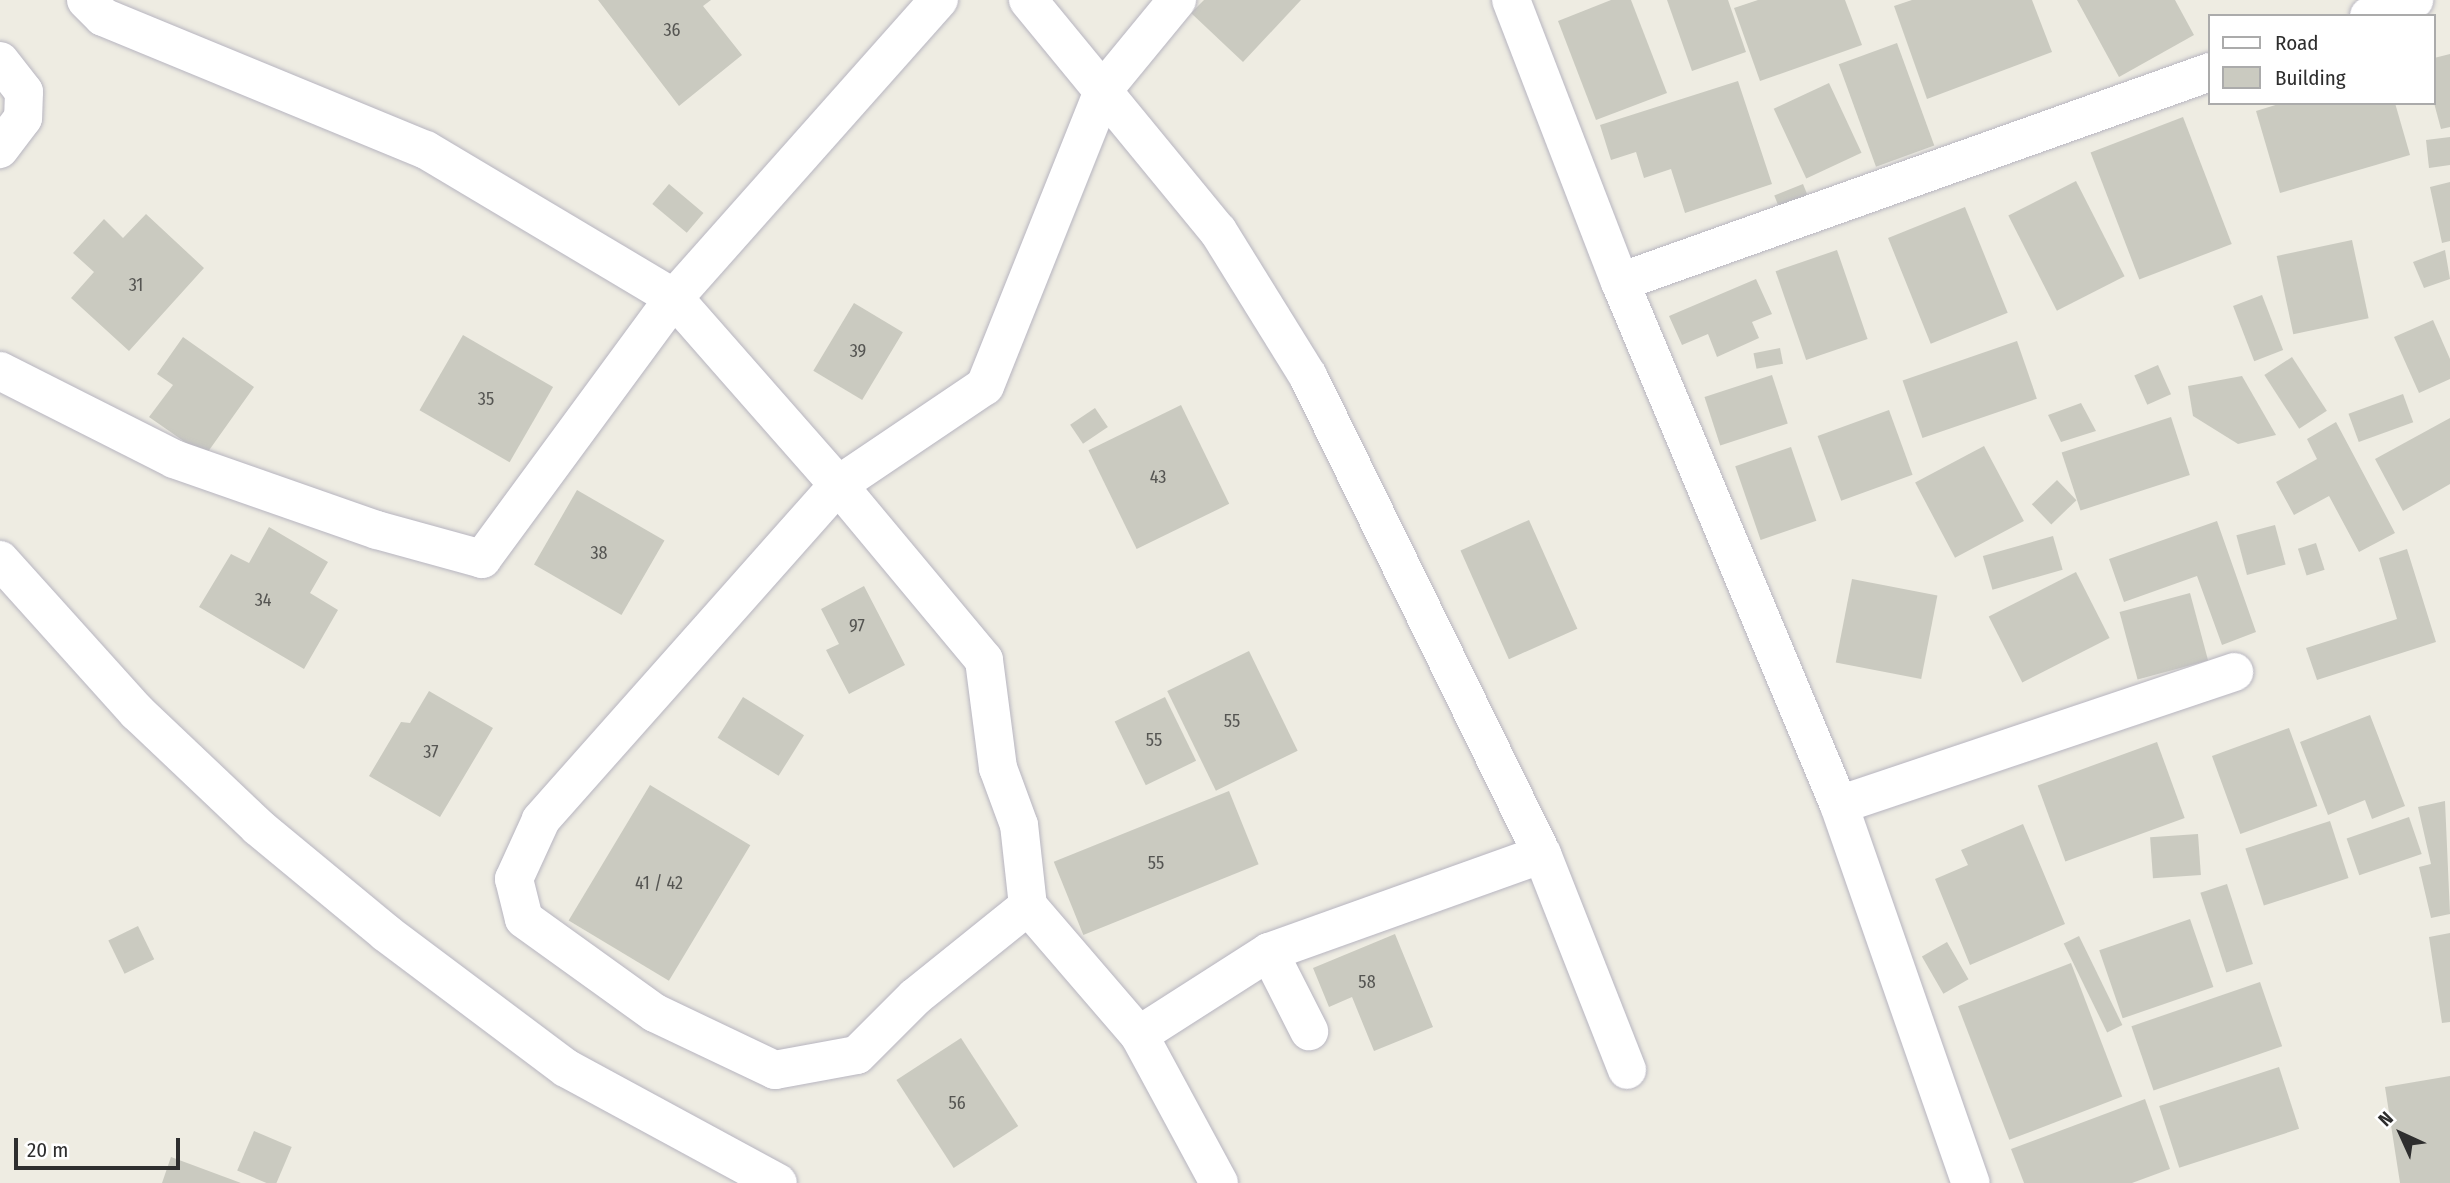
<!DOCTYPE html>
<html>
<head>
<meta charset="utf-8">
<style>
  body { margin:0 }
  #map { position:relative; width:2450px; height:1183px; overflow:hidden; background:#eeece2; font-family:"Fira Sans Condensed",sans-serif }
  div>[style] { position:absolute }
  .building>* { inset:0; background:#cacac0; transform-origin:0 0 }
  .roads { filter:drop-shadow(0 0 2px #b7b5c0) drop-shadow(0 0 2px #b7b5c0) }
  .minor>* { height:38px; margin:-19px; padding:0 19px; transform-origin:19px; border-radius:19px; background:#fff }
  span { translate:-50% -50%; white-space:nowrap; text-align:center; line-height:1.15; -webkit-text-stroke:5px #fff; paint-order:stroke }
  .number-label { font-size:18px; color:#555552 }
  .number-label span { -webkit-text-stroke-width:0 }
  .legend { position:absolute; left:2208px; top:14px; width:228px; height:91px; box-sizing:border-box; background:#fff; border:2px solid #ababab; margin:0; padding:9px 12px; list-style:none; font-size:21px; color:#2e2e2e }
  .legend li { display:flex; align-items:center; gap:14px; height:35px }
  .legend b { width:35px; border:2px solid #ababab }
  .north { position:absolute; left:2366px; top:1099px; width:70px; height:70px; -webkit-text-stroke:5px #fff; paint-order:stroke; rotate:315deg; font-size:19px; font-weight:700; line-height:28px; text-align:center; color:#2e2e2e }
  .north::after { content:''; display:block; margin:auto; width:24px; height:32px; background:#2e2e2e; clip-path:polygon(50% 0,100% 100%,50% 72%,0 100%) }
  .scale { position:absolute; left:14px; top:1138px; width:166px; height:32px; box-sizing:border-box; border:4px solid #2e2e2e; border-top:0; padding-left:9px; font-size:21px; line-height:24px; white-space:nowrap; color:#2e2e2e; -webkit-text-stroke:5px #fff; paint-order:stroke }
</style>
</head>
<body>
<div id="map">
  <div class="building">
    <div style="clip-path:polygon(598px 0,711px 0,703px 6px,742px 55px,679px 106px)"></div>
    <div style="clip-path:polygon(1204px 0,1301px 0,1243px 62px,1191px 13px)"></div>
    <div style="clip-path:polygon(1611px 0,1631px 0,1667px 93px,1596px 120px,1558px 21px)"></div>
    <div style="clip-path:polygon(1667px 0,1728px 0,1746px 52px,1692px 71px)"></div>
    <div style="clip-path:polygon(1758px 0,1845px 0,1862px 45px,1760px 81px,1734px 8px)"></div>
    <div style="clip-path:polygon(1912px 0,2032px 0,2052px 52px,1927px 99px,1894px 6px)"></div>
    <div style="clip-path:polygon(2077px 0,2175px 0,2194px 35px,2119px 77px)"></div>
    <div style="left:1897px;top:43px;width:109px;height:62px;rotate:70deg"></div>
    <div style="clip-path:polygon(2450px 54px,2450px 127px,2441px 129px,2434px 103px,2434px 58px)"></div>
    <div style="clip-path:polygon(1738px 81px,1772px 184px,1685px 213px,1671px 169px,1644px 178px,1636px 152px,1611px 160px,1600px 125px)"></div>
    <div style="left:1829px;top:83px;width:77px;height:61px;rotate:65deg"></div>
    <div style="clip-path:polygon(2282px 103px,2395px 103px,2410px 155px,2280px 193px,2256px 111px)"></div>
    <div style="left:2183px;top:117px;width:136px;height:99px;rotate:69deg"></div>
    <div style="clip-path:polygon(2450px 137px,2450px 165px,2429px 168px,2426px 140px)"></div>
    <div style="left:2076px;top:181px;width:107px;height:76px;rotate:63deg"></div>
    <div style="clip-path:polygon(2450px 182px,2450px 241px,2442px 243px,2430px 187px)"></div>
    <div style="left:669px;top:184px;width:45px;height:26px;rotate:40deg"></div>
    <div style="left:1803px;top:184px;width:24px;height:31px;rotate:68deg"></div>
    <div style="left:1965px;top:207px;width:114px;height:83px;rotate:68deg"></div>
    <div style="clip-path:polygon(146px 214px,204px 268px,129px 351px,71px 298px,94px 272px,73px 253px,104px 219px,123px 238px)"></div>
    <div style="left:2352px;top:240px;width:80px;height:77px;rotate:78deg"></div>
    <div style="left:1837px;top:250px;width:94px;height:65px;rotate:71deg"></div>
    <div style="clip-path:polygon(2445px 250px,2450px 279px,2424px 288px,2413px 262px)"></div>
    <div style="clip-path:polygon(1756px 279px,1772px 314px,1752px 322px,1759px 338px,1717px 357px,1708px 334px,1682px 345px,1669px 316px)"></div>
    <div style="left:2262px;top:295px;width:59px;height:31px;rotate:69deg"></div>
    <div style="left:854px;top:303px;width:57px;height:79px;rotate:31deg"></div>
    <div style="clip-path:polygon(2433px 320px,2450px 359px,2450px 379px,2419px 393px,2394px 337px)"></div>
    <div style="left:463px;top:335px;width:104px;height:87px;rotate:30deg"></div>
    <div style="clip-path:polygon(183px 337px,254px 387px,205px 456px,149px 417px,173px 385px,157px 374px)"></div>
    <div style="left:2017px;top:341px;width:61px;height:121px;rotate:71deg"></div>
    <div style="left:1780px;top:348px;width:16px;height:27px;rotate:79deg"></div>
    <div style="left:2292px;top:357px;width:64px;height:33px;rotate:57deg"></div>
    <div style="left:2158px;top:365px;width:32px;height:26px;rotate:66deg"></div>
    <div style="left:1772px;top:375px;width:51px;height:71px;rotate:72deg"></div>
    <div style="clip-path:polygon(2242px 376px,2276px 435px,2238px 444px,2193px 416px,2188px 386px)"></div>
    <div style="left:2403px;top:394px;width:30px;height:58px;rotate:70deg"></div>
    <div style="clip-path:polygon(2081px 403px,2096px 431px,2061px 442px,2048px 415px)"></div>
    <div style="left:1181px;top:405px;width:110px;height:103px;rotate:64deg"></div>
    <div style="left:1095px;top:408px;width:23px;height:30px;rotate:56deg"></div>
    <div style="left:1889px;top:410px;width:69px;height:76px;rotate:70deg"></div>
    <div style="left:2171px;top:417px;width:61px;height:115px;rotate:72deg"></div>
    <div style="clip-path:polygon(2450px 418px,2450px 484px,2403px 511px,2375px 459px)"></div>
    <div style="clip-path:polygon(2336px 422px,2395px 533px,2359px 552px,2329px 496px,2294px 515px,2276px 482px,2317px 459px,2307px 439px)"></div>
    <div style="left:1984px;top:446px;width:85px;height:78px;rotate:62deg"></div>
    <div style="left:1791px;top:447px;width:78px;height:59px;rotate:71deg"></div>
    <div style="left:2057px;top:480px;width:28px;height:35px;rotate:46deg"></div>
    <div style="left:577px;top:490px;width:101px;height:86px;rotate:30deg"></div>
    <div style="left:1529px;top:520px;width:119px;height:75px;rotate:66deg"></div>
    <div style="clip-path:polygon(2217px 521px,2256px 632px,2222px 645px,2197px 576px,2124px 602px,2109px 559px)"></div>
    <div style="left:2275px;top:525px;width:41px;height:40px;rotate:75deg"></div>
    <div style="clip-path:polygon(269px 527px,328px 562px,310px 593px,338px 610px,304px 669px,199px 607px,231px 554px,249px 563px)"></div>
    <div style="left:2053px;top:536px;width:35px;height:73px;rotate:74deg"></div>
    <div style="left:2316px;top:543px;width:28px;height:19px;rotate:72deg"></div>
    <div style="clip-path:polygon(2407px 549px,2436px 642px,2317px 680px,2306px 648px,2397px 619px,2379px 558px)"></div>
    <div style="left:2076px;top:572px;width:74px;height:98px;rotate:63deg"></div>
    <div style="left:1852px;top:579px;width:87px;height:85px;rotate:11deg"></div>
    <div style="clip-path:polygon(864px 586px,905px 665px,849px 694px,826px 650px,839px 644px,821px 609px)"></div>
    <div style="left:2190px;top:593px;width:70px;height:73px;rotate:75deg"></div>
    <div style="left:1249px;top:651px;width:111px;height:91px;rotate:64deg"></div>
    <div style="clip-path:polygon(429px 691px,493px 728px,440px 817px,369px 776px,401px 722px,410px 723px)"></div>
    <div style="left:743px;top:697px;width:72px;height:48px;rotate:32deg"></div>
    <div style="left:1165px;top:697px;width:71px;height:56px;rotate:64deg"></div>
    <div style="clip-path:polygon(2370px 715px,2405px 806px,2372px 819px,2365px 800px,2328px 815px,2300px 742px)"></div>
    <div style="left:2289px;top:728px;width:83px;height:82px;rotate:70deg"></div>
    <div style="left:2157px;top:742px;width:81px;height:127px;rotate:70deg"></div>
    <div style="left:650px;top:785px;width:117px;height:158px;rotate:31deg"></div>
    <div style="left:1229px;top:791px;width:79px;height:189px;rotate:68deg"></div>
    <div style="clip-path:polygon(2445px 801px,2450px 914px,2431px 918px,2419px 867px,2431px 864px,2418px 807px)"></div>
    <div style="left:2409px;top:817px;width:39px;height:66px;rotate:71deg"></div>
    <div style="left:2330px;top:821px;width:60px;height:89px;rotate:72deg"></div>
    <div style="clip-path:polygon(2023px 824px,2065px 924px,1970px 965px,1935px 879px,1968px 865px,1961px 850px)"></div>
    <div style="left:2198px;top:834px;width:41px;height:48px;rotate:86deg"></div>
    <div style="left:2227px;top:884px;width:84px;height:28px;rotate:72deg"></div>
    <div style="left:2190px;top:919px;width:72px;height:96px;rotate:71deg"></div>
    <div style="left:138px;top:926px;width:37px;height:33px;rotate:64deg"></div>
    <div style="clip-path:polygon(2450px 933px,2450px 1022px,2442px 1023px,2429px 937px)"></div>
    <div style="clip-path:polygon(1395px 934px,1433px 1027px,1374px 1051px,1352px 997px,1329px 1007px,1313px 968px)"></div>
    <div style="left:2079px;top:936px;width:99px;height:17px;rotate:64deg"></div>
    <div style="left:1947px;top:942px;width:43px;height:29px;rotate:60deg"></div>
    <div style="left:2071px;top:963px;width:143px;height:121px;rotate:69deg"></div>
    <div style="left:2260px;top:982px;width:68px;height:136px;rotate:71deg"></div>
    <div style="left:961px;top:1038px;width:105px;height:77px;rotate:57deg"></div>
    <div style="left:2279px;top:1067px;width:65px;height:126px;rotate:72deg"></div>
    <div style="clip-path:polygon(2450px 1076px,2450px 1183px,2400px 1183px,2385px 1087px)"></div>
    <div style="clip-path:polygon(2145px 1099px,2170px 1169px,2132px 1183px,2024px 1183px,2011px 1149px)"></div>
    <div style="left:254px;top:1131px;width:41px;height:43px;rotate:23deg"></div>
    <div style="clip-path:polygon(171px 1157px,241px 1183px,162px 1183px)"></div>
  </div>
  <div class="roads">
    <div class="minor">
      <div style="left:86px;top:0;width:24px;rotate:45deg"></div>
      <div style="left:103px;top:17px;width:349px;rotate:22.4deg"></div>
      <div style="left:426px;top:150px;width:289px;rotate:30.8deg"></div>
      <div style="left:674px;top:298px;width:399px;rotate:-48.4deg"></div>
      <div style="left:1028px;top:0;width:299px;rotate:50.6deg"></div>
      <div style="left:1218px;top:231px;width:171px;rotate:58.2deg"></div>
      <div style="left:1308px;top:376px;width:532px;rotate:63.92deg"></div>
      <div style="left:1542px;top:854px;width:232px;rotate:68.5deg"></div>
      <div style="left:1511px;top:0;width:302px;rotate:68.9deg"></div>
      <div style="left:1620px;top:282px;width:567px;rotate:67.28deg"></div>
      <div style="left:1839px;top:805px;width:400px;rotate:70.8deg"></div>
      <div style="left:2369px;top:16px;width:48px;rotate:-19.6deg"></div>
      <div style="left:0;top:61px;width:39px;rotate:52deg"></div>
      <div style="left:24px;top:92px;width:26px;rotate:92deg"></div>
      <div style="left:23px;top:118px;width:39px;rotate:127deg"></div>
      <div style="left:1620px;top:282px;width:626px;rotate:-19.59deg"></div>
      <div style="left:0;top:371px;width:195px;rotate:26.8deg"></div>
      <div style="left:174px;top:459px;width:215px;rotate:19.3deg"></div>
      <div style="left:377px;top:530px;width:109px;rotate:15.4deg"></div>
      <div style="left:482px;top:559px;width:324px;rotate:-53.7deg"></div>
      <div style="left:674px;top:298px;width:249px;rotate:48.7deg"></div>
      <div style="left:838px;top:485px;width:448px;rotate:131.6deg"></div>
      <div style="left:541px;top:820px;width:65px;rotate:114.6deg"></div>
      <div style="left:514px;top:879px;width:41px;rotate:76deg"></div>
      <div style="left:524px;top:919px;width:161px;rotate:35.7deg"></div>
      <div style="left:655px;top:1013px;width:133px;rotate:25.4deg"></div>
      <div style="left:775px;top:1070px;width:83px;rotate:-10.4deg"></div>
      <div style="left:857px;top:1055px;width:82px;rotate:-45deg"></div>
      <div style="left:915px;top:997px;width:145px;rotate:-38.8deg"></div>
      <div style="left:1028px;top:906px;width:81px;rotate:-96.3deg"></div>
      <div style="left:1019px;top:825px;width:61px;rotate:-110.2deg"></div>
      <div style="left:998px;top:768px;width:109px;rotate:-97.4deg"></div>
      <div style="left:984px;top:660px;width:228px;rotate:-129.8deg"></div>
      <div style="left:838px;top:485px;width:177px;rotate:-34deg"></div>
      <div style="left:985px;top:386px;width:320px;rotate:-68.2deg"></div>
      <div style="left:1104px;top:89px;width:115px;rotate:-50.6deg"></div>
      <div style="left:0;top:560px;width:205px;rotate:48deg"></div>
      <div style="left:137px;top:712px;width:167px;rotate:43.5deg"></div>
      <div style="left:258px;top:827px;width:166px;rotate:39.6deg"></div>
      <div style="left:386px;top:933px;width:225px;rotate:36.9deg"></div>
      <div style="left:566px;top:1068px;width:241px;rotate:28.5deg"></div>
      <div style="left:1839px;top:805px;width:417px;rotate:-18.6deg"></div>
      <div style="left:1028px;top:906px;width:170px;rotate:49.3deg"></div>
      <div style="left:1139px;top:1035px;width:154px;rotate:-32.6deg"></div>
      <div style="left:1269px;top:952px;width:89px;rotate:63.1deg"></div>
      <div style="left:1269px;top:952px;width:290px;rotate:-19.7deg"></div>
      <div style="left:1139px;top:1035px;width:168px;rotate:61.6deg"></div>
    </div>
  </div>
  <div class="number-label">
    <span style="left:672px;top:30px">36</span>
    <span style="left:136px;top:285px">31</span>
    <span style="left:858px;top:351px">39</span>
    <span style="left:486px;top:399px">35</span>
    <span style="left:1158px;top:477px">43</span>
    <span style="left:599px;top:553px">38</span>
    <span style="left:263px;top:600px">34</span>
    <span style="left:857px;top:626px">97</span>
    <span style="left:1232px;top:721px">55</span>
    <span style="left:1154px;top:740px">55</span>
    <span style="left:431px;top:752px">37</span>
    <span style="left:1156px;top:863px">55</span>
    <span style="left:659px;top:883px">41 / 42</span>
    <span style="left:1367px;top:982px">58</span>
    <span style="left:957px;top:1103px">56</span>
  </div>
  <ul class="legend">
  <li><b style="height:9px;background:#fff"></b>Road</li>
  <li><b style="height:19px;background:#cacac0"></b>Building</li>
  </ul>
  <div class="north">N</div>
  <div class="scale">20 m</div>
</div>
</body>
</html>
